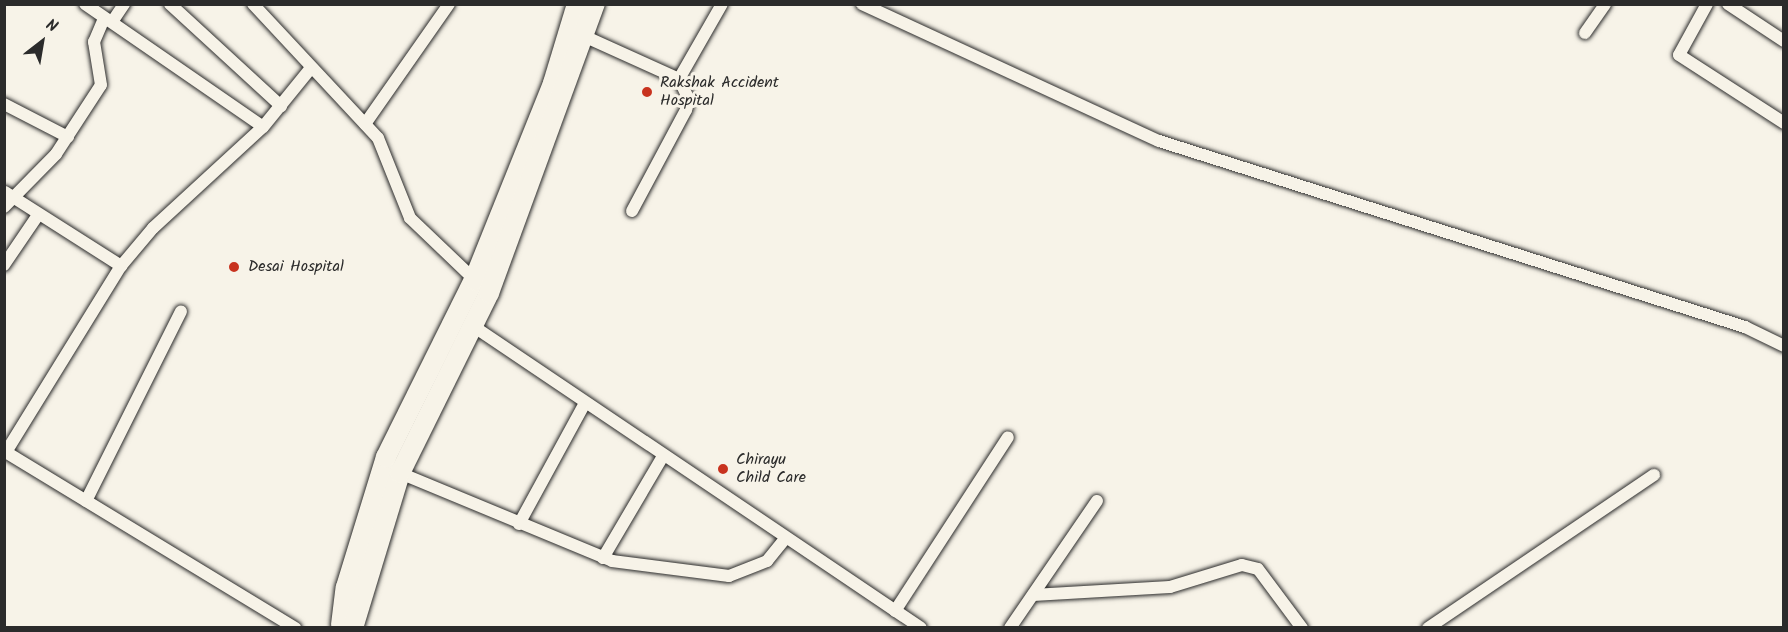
<!DOCTYPE html>
<html>
<head>
<meta charset="utf-8">
<style>
  body { margin:0 }
  #map { position:relative; width:1788px; height:632px; overflow:hidden; background:#f7f3e8; font-family:Kalam,sans-serif }
  div>[style] { position:absolute }
  .roads { filter:drop-shadow(0 0 2px #2b2b2b) drop-shadow(0 0 2px #2b2b2b) }
  .minor>* { height:12px; margin:-6px; padding:0 6px; transform-origin:6px; border-radius:6px; background:#f7f3e8 }
  .primary>* { height:20px; margin:-10px; padding:0 10px; transform-origin:10px; border-radius:10px; background:#f7f3e8 }
  .dots>* { width:16px; height:16px; translate:-50% -50%; box-sizing:border-box; border:3px solid #f7f3e8; border-radius:50% }
  span { translate:-50% -50%; white-space:nowrap; text-align:center; line-height:1.15; -webkit-text-stroke:6px #f7f3e8; paint-order:stroke }
  .poi-label { font-size:16px; color:#2b2b2b }
  .left { translate:0 -50%; text-align:left }
  .frame { position:absolute; inset:0; border:6px solid #2b2b2b; pointer-events:none }
  .north { position:absolute; left:12px; top:12px; width:60px; height:60px; -webkit-text-stroke:4px #f7f3e8; paint-order:stroke; rotate:31deg; font-size:16px; font-weight:700; line-height:24px; text-align:center; color:#2b2b2b }
  .north::after { content:''; display:block; margin:auto; width:21px; height:27px; background:#2b2b2b; clip-path:polygon(50% 0,100% 100%,50% 72%,0 100%) }
</style>
</head>
<body>
<div id="map">
  <div class="roads">
    <div class="minor">
      <div style="left:85px;top:4px;width:216px;rotate:34.6deg"></div>
      <div style="left:170px;top:4px;width:151px;rotate:42.6deg"></div>
      <div style="left:253px;top:4px;width:183px;rotate:47deg"></div>
      <div style="left:378px;top:138px;width:86px;rotate:68.2deg"></div>
      <div style="left:410px;top:218px;width:95px;rotate:43.7deg"></div>
      <div style="left:862px;top:4px;width:327px;rotate:24.8deg"></div>
      <div style="left:1159px;top:141px;width:615px;rotate:17.61deg"></div>
      <div style="left:1745px;top:327px;width:43px;rotate:26deg"></div>
      <div style="left:1707px;top:4px;width:58px;rotate:118.8deg"></div>
      <div style="left:1679px;top:55px;width:125px;rotate:32.9deg"></div>
      <div style="left:1728px;top:4px;width:67px;rotate:33.5deg"></div>
      <div style="left:112px;top:22px;width:22px;rotate:-56deg"></div>
      <div style="left:1585px;top:33px;width:35px;rotate:-55deg"></div>
      <div style="left:586px;top:37px;width:102px;rotate:24.3deg"></div>
      <div style="left:679px;top:79px;width:86px;rotate:-60.2deg"></div>
      <div style="left:4px;top:104px;width:72px;rotate:27.3deg"></div>
      <div style="left:365px;top:124px;width:146px;rotate:-55deg"></div>
      <div style="left:5px;top:192px;width:138px;rotate:32.5deg"></div>
      <div style="left:4px;top:207px;width:74px;rotate:-45.5deg"></div>
      <div style="left:56px;top:154px;width:82px;rotate:-56.9deg"></div>
      <div style="left:101px;top:85px;width:44px;rotate:-99.2deg"></div>
      <div style="left:94px;top:42px;width:26px;rotate:-67deg"></div>
      <div style="left:632px;top:211px;width:115px;rotate:-61.9deg"></div>
      <div style="left:686px;top:110px;width:10px;rotate:-73deg"></div>
      <div style="left:689px;top:100px;width:23px;rotate:-115deg"></div>
      <div style="left:4px;top:265px;width:60px;rotate:-55.8deg"></div>
      <div style="left:473px;top:326px;width:540px;rotate:33.98deg"></div>
      <div style="left:4px;top:451px;width:341px;rotate:31.3deg"></div>
      <div style="left:6px;top:452px;width:219px;rotate:-58.3deg"></div>
      <div style="left:121px;top:266px;width:50px;rotate:-49.9deg"></div>
      <div style="left:153px;top:228px;width:149px;rotate:-42.6deg"></div>
      <div style="left:263px;top:127px;width:76px;rotate:-50.9deg"></div>
      <div style="left:400px;top:473px;width:230px;rotate:22.5deg"></div>
      <div style="left:612px;top:561px;width:118px;rotate:7.3deg"></div>
      <div style="left:729px;top:576px;width:41px;rotate:-21.5deg"></div>
      <div style="left:767px;top:561px;width:28px;rotate:-51deg"></div>
      <div style="left:86px;top:501px;width:212px;rotate:-63.4deg"></div>
      <div style="left:519px;top:524px;width:138px;rotate:-61.4deg"></div>
      <div style="left:603px;top:558px;width:118px;rotate:-59.5deg"></div>
      <div style="left:1033px;top:595px;width:137px;rotate:-3.3deg"></div>
      <div style="left:1170px;top:587px;width:75px;rotate:-17deg"></div>
      <div style="left:1242px;top:565px;width:16px;rotate:14deg"></div>
      <div style="left:1258px;top:569px;width:74px;rotate:53.3deg"></div>
      <div style="left:895px;top:611px;width:207px;rotate:-57deg"></div>
      <div style="left:1010px;top:628px;width:154px;rotate:-55.6deg"></div>
      <div style="left:1428px;top:628px;width:273px;rotate:-34.1deg"></div>
    </div>
    <div class="primary">
      <div style="left:341px;top:625px;width:38px;rotate:-83deg"></div>
      <div style="left:346px;top:587px;width:136px;rotate:-72.9deg"></div>
      <div style="left:386px;top:457px;width:198px;rotate:-63.6deg"></div>
      <div style="left:474px;top:280px;width:212px;rotate:-68.1deg"></div>
      <div style="left:553px;top:83px;width:83px;rotate:-73.1deg"></div>
      <div style="left:353px;top:628px;width:162px;rotate:-73.1deg"></div>
      <div style="left:400px;top:473px;width:201px;rotate:-63.7deg"></div>
      <div style="left:489px;top:293px;width:308px;rotate:-69.9deg"></div>
    </div>
  </div>
  <div class="dots">
    <div style="left:647px;top:92px;background:#c8321e"></div>
    <div style="left:234px;top:267px;background:#c8321e"></div>
    <div style="left:723px;top:469px;background:#c8321e"></div>
  </div>
  <div class="poi-label">
    <span class="left" style="left:660px;top:92px">Rakshak Accident<br>Hospital</span>
    <span class="left" style="left:248px;top:267px">Desai Hospital</span>
    <span class="left" style="left:736px;top:469px">Chirayu<br>Child Care</span>
  </div>
  <div class="frame"></div>
  <div class="north">N</div>
</div>
</body>
</html>
